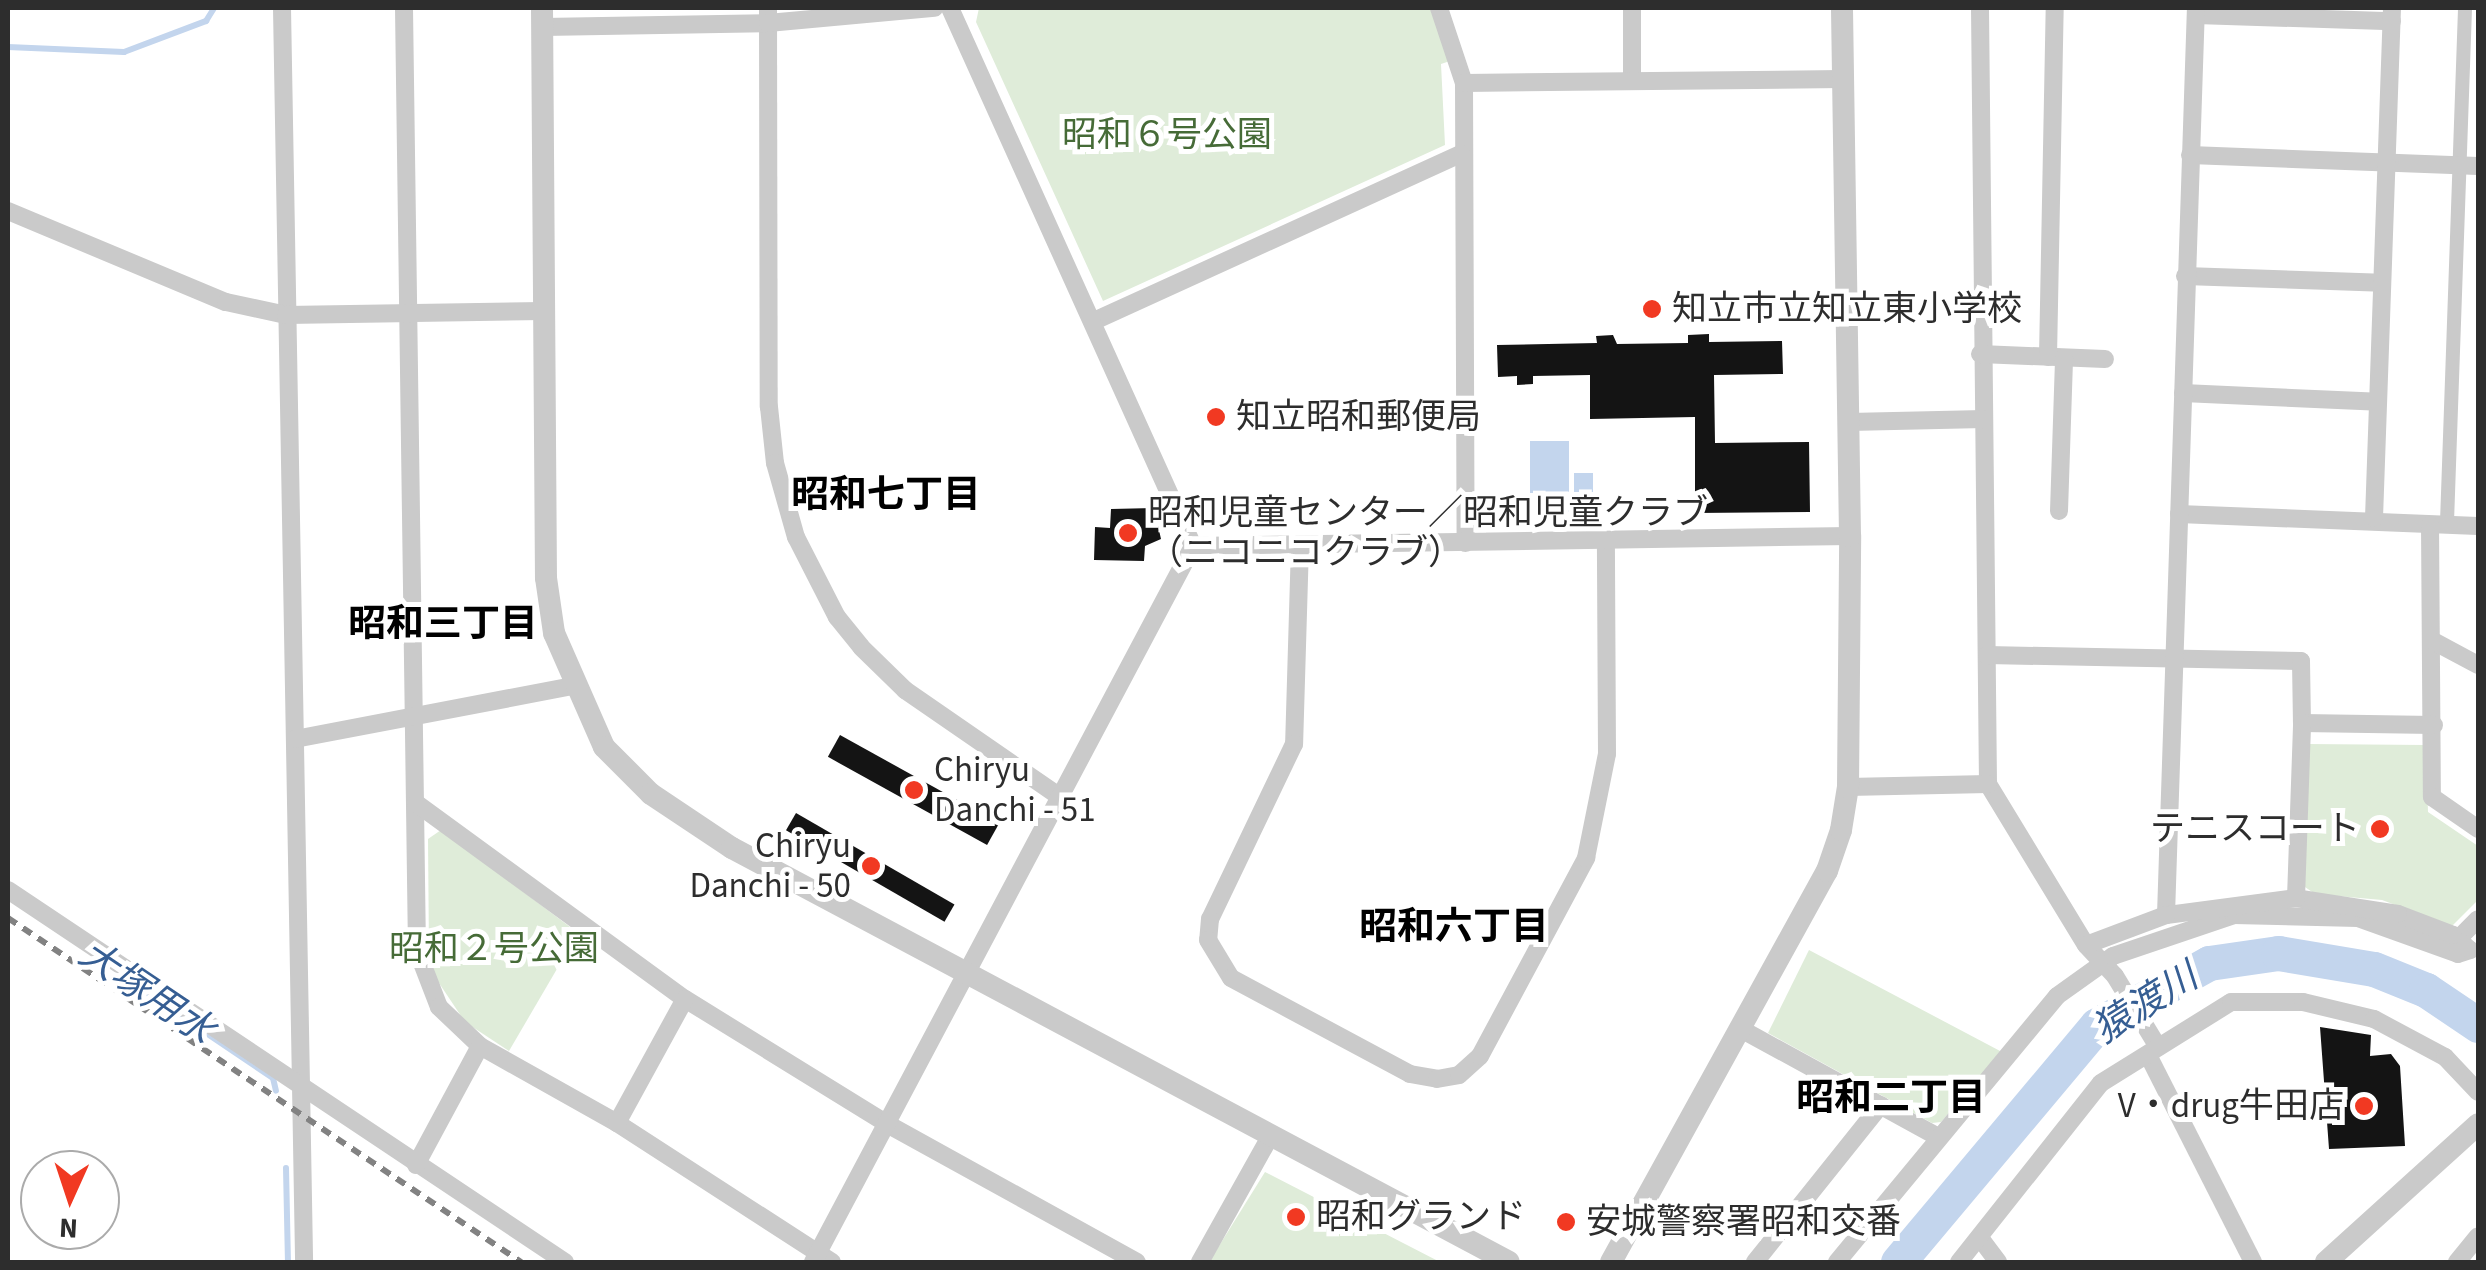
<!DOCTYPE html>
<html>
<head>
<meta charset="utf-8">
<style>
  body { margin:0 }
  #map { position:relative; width:2486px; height:1270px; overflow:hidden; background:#fff; font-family:"Source Sans 3","Noto Sans JP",sans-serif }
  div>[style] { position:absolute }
  .green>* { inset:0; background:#dfecd9 }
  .water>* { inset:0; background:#c3d5ed; transform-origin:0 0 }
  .stream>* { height:6px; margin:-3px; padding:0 3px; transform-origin:3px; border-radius:3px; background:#c3d5ed }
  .river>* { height:35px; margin:-17.5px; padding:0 17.5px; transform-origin:17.5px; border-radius:17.5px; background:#c3d5ed }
  .building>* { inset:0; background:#141414; transform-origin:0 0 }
  .pedestrian>* { height:14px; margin:-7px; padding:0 7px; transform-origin:7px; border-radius:7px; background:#cacaca }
  .minor>* { height:18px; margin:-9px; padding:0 9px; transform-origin:9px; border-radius:9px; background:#cacaca }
  .tertiary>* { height:22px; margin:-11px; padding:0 11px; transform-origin:11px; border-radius:11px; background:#cacaca }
  .rail>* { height:6px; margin-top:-3px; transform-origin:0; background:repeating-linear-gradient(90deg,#828282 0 10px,transparent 0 18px) }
  .dots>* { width:28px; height:28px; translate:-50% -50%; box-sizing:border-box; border:5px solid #fff; border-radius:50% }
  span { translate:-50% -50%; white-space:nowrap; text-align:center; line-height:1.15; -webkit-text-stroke:10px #fff; paint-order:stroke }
  .park-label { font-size:35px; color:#466b37 }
  .poi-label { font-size:35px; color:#2d2d2d }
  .left { translate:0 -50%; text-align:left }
  .right { translate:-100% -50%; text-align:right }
  .neighbourhood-label { font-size:38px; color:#000; font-weight:700 }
  .water-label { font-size:38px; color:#365e93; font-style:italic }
  .frame { position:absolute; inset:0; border:10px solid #2d2d2d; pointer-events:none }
  .north { position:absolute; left:20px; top:1150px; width:100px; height:100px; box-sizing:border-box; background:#fff; border:2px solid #ababab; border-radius:50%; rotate:183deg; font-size:28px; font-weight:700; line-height:40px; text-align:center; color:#2d2d2d }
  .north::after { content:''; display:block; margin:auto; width:35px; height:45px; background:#f13922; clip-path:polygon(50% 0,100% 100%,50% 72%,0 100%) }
</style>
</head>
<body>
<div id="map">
  <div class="green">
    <div style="clip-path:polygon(979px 8px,1430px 8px,1453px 60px,1441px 64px,1445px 145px,1103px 301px,976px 22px)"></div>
    <div style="clip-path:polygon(2307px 744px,2426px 745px,2428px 812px,2478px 846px,2478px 900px,2452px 926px,2382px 900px,2315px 894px,2305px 887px)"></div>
    <div style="clip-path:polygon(441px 830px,578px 933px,509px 1051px,465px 1022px,437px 980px,429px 954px,428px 839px)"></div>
    <div style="clip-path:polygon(1809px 950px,2002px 1052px,1941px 1122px,1932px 1123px,1768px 1033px)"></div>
    <div style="clip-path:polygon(1265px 1172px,1440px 1262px,1209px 1262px)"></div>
  </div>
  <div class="water">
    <div style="left:1530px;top:441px;width:39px;height:71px"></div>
    <div style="left:1574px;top:473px;width:19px;height:39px"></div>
  </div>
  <div class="stream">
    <div style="left:8px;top:47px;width:116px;rotate:2.5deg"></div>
    <div style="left:124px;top:52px;width:88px;rotate:-20.7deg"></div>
    <div style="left:206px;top:21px;width:15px;rotate:-58deg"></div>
    <div style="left:129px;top:981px;width:174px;rotate:34deg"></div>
    <div style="left:273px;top:1078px;width:13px;rotate:77deg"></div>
    <div style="left:286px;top:1168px;width:93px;rotate:88.8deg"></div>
  </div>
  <div class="river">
    <div style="left:1898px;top:1262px;width:309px;rotate:-50deg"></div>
    <div style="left:2097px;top:1025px;width:128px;rotate:-29deg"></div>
    <div style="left:2209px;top:963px;width:70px;rotate:-8.2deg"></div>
    <div style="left:2278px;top:953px;width:97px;rotate:9.5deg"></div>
    <div style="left:2374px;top:969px;width:56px;rotate:22deg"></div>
    <div style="left:2426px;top:990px;width:63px;rotate:33.9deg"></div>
  </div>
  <div class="building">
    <div style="clip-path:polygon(1709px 334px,1709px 342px,1782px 341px,1783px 374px,1714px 375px,1715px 443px,1809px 442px,1810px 512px,1695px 513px,1695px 417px,1590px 419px,1590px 375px,1533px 376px,1533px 384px,1517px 385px,1517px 376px,1498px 377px,1497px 345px,1597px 343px,1596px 336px,1613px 335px,1617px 344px,1688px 343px,1688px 335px)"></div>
    <div style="clip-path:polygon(1154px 508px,1161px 539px,1145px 546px,1144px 561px,1094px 560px,1095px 527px,1110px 528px,1111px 509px)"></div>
    <div style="left:840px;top:735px;width:182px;height:25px;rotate:29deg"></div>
    <div style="left:796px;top:813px;width:183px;height:20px;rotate:30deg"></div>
    <div style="clip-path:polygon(2320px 1027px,2371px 1035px,2370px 1056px,2391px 1054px,2400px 1066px,2405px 1146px,2329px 1149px)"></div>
  </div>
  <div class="pedestrian">
    <div style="left:2447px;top:522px;width:514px;rotate:-87.99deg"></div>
  </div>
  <div class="minor">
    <div style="left:282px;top:8px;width:1254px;rotate:88.99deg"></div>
    <div style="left:404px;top:8px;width:942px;rotate:89.21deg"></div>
    <div style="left:417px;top:950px;width:61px;rotate:68.9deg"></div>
    <div style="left:439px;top:1007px;width:57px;rotate:43.6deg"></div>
    <div style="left:480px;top:1046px;width:157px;rotate:29.3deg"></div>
    <div style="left:617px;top:1123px;width:256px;rotate:32.9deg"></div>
    <div style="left:768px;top:8px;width:399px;rotate:89.9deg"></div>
    <div style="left:769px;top:407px;width:56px;rotate:83.9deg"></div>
    <div style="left:775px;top:463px;width:77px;rotate:74.2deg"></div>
    <div style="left:796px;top:537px;width:90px;rotate:62.9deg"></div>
    <div style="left:837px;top:617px;width:38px;rotate:51deg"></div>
    <div style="left:861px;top:647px;width:62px;rotate:44.3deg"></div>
    <div style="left:905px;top:690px;width:192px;rotate:34.6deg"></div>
    <div style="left:1439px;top:8px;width:79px;rotate:71.6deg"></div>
    <div style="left:1464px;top:83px;width:460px;rotate:89.8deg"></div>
    <div style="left:1980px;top:8px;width:776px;rotate:89.41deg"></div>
    <div style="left:1988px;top:784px;width:188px;rotate:58.7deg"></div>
    <div style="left:2086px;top:945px;width:42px;rotate:46.9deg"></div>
    <div style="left:2115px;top:976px;width:83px;rotate:58.8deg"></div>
    <div style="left:2196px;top:15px;width:196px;rotate:1.8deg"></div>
    <div style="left:543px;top:27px;width:225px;rotate:-1deg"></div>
    <div style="left:768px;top:23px;width:167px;rotate:-5.2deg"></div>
    <div style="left:1632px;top:79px;width:71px;rotate:-90deg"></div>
    <div style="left:1464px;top:83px;width:378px;rotate:-0.6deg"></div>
    <div style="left:2190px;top:155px;width:288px;rotate:2.2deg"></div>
    <div style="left:8px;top:211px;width:236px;rotate:22.7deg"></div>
    <div style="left:226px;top:302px;width:61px;rotate:12.2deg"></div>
    <div style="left:286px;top:315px;width:257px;rotate:-0.9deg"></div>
    <div style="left:2185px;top:276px;width:196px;rotate:2deg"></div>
    <div style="left:1094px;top:321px;width:403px;rotate:-24.5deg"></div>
    <div style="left:1980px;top:354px;width:125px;rotate:2.3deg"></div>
    <div style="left:2048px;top:357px;width:349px;rotate:-88.9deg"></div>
    <div style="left:2183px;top:393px;width:195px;rotate:2.6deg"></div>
    <div style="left:1849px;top:422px;width:135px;rotate:-1.3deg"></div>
    <div style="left:2059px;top:511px;width:153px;rotate:-88.1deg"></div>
    <div style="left:2179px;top:514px;width:299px;rotate:2.3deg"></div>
    <div style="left:2374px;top:518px;width:510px;rotate:-87.98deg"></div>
    <div style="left:2430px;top:525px;width:272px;rotate:89.6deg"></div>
    <div style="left:2432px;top:797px;width:56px;rotate:34.8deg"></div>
    <div style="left:1300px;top:545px;width:199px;rotate:91.7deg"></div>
    <div style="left:1294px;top:744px;width:194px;rotate:115.6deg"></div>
    <div style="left:1210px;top:919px;width:21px;rotate:95deg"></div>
    <div style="left:1208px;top:940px;width:44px;rotate:58.8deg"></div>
    <div style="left:1231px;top:978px;width:203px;rotate:28.2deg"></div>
    <div style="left:1410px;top:1074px;width:27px;rotate:10deg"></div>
    <div style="left:1437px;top:1079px;width:22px;rotate:-10deg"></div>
    <div style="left:1459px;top:1075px;width:28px;rotate:-42deg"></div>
    <div style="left:1480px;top:1056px;width:225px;rotate:-61.8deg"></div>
    <div style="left:1586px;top:858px;width:106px;rotate:-78.6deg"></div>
    <div style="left:1607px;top:754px;width:213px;rotate:-90.3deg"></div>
    <div style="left:1193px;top:546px;width:657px;rotate:-0.87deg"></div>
    <div style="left:2435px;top:642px;width:49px;rotate:28.1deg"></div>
    <div style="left:1987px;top:655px;width:314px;rotate:1.1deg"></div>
    <div style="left:2301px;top:661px;width:62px;rotate:89.1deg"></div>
    <div style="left:2302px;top:723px;width:132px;rotate:0.9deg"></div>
    <div style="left:295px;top:739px;width:284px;rotate:-10.8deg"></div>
    <div style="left:1848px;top:787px;width:140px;rotate:-1.2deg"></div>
    <div style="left:416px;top:803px;width:333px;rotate:36.1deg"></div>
    <div style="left:685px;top:999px;width:240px;rotate:31.7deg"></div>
    <div style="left:889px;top:1125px;width:283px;rotate:28.9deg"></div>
    <div style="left:8px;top:890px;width:670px;rotate:33.74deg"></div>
    <div style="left:2296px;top:898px;width:175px;rotate:-88deg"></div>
    <div style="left:2166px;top:915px;width:907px;rotate:-88.11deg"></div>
    <div style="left:2458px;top:939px;width:28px;rotate:-45deg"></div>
    <div style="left:1739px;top:1028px;width:227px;rotate:28.7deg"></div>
    <div style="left:2148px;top:1055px;width:232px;rotate:63.1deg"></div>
    <div style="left:617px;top:1123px;width:141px;rotate:-61.3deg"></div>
    <div style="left:416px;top:1165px;width:135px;rotate:-61.7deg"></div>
    <div style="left:1980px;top:1238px;width:30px;rotate:53deg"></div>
    <div style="left:813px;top:1262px;width:811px;rotate:-62.04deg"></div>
    <div style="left:1193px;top:546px;width:590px;rotate:-114.31deg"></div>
    <div style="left:1200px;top:1262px;width:143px;rotate:-60.8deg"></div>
    <div style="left:1755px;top:1262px;width:201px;rotate:-51.3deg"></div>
    <div style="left:1837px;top:1262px;width:345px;rotate:-50.4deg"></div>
    <div style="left:2057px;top:996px;width:69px;rotate:-35.5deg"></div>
    <div style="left:2113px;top:956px;width:128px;rotate:-18.7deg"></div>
    <div style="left:2234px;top:915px;width:124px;rotate:1.4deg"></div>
    <div style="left:2358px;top:918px;width:106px;rotate:19.8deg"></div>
    <div style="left:2458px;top:954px;width:13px;rotate:-18deg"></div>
    <div style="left:2470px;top:950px;width:23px;rotate:-139deg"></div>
    <div style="left:2453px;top:935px;width:59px;rotate:-159.1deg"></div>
    <div style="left:2398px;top:914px;width:103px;rotate:-171.1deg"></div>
    <div style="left:2296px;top:898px;width:131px;rotate:172.5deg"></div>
    <div style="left:2166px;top:915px;width:85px;rotate:159.4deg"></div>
    <div style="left:1959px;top:1262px;width:228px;rotate:-51.6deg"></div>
    <div style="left:2101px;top:1083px;width:153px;rotate:-31.9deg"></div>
    <div style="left:2231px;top:1002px;width:72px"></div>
    <div style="left:2303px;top:1002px;width:73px;rotate:13.5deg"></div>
    <div style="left:2374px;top:1019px;width:81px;rotate:28.2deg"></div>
    <div style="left:2445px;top:1057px;width:48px;rotate:46.7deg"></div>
    <div style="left:2457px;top:1262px;width:33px;rotate:-51deg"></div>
  </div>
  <div class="tertiary">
    <div style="left:542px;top:8px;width:570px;rotate:89.6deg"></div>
    <div style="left:546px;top:578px;width:56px;rotate:81.7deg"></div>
    <div style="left:554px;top:633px;width:124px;rotate:66.3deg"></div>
    <div style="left:604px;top:747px;width:66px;rotate:45deg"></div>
    <div style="left:651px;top:794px;width:97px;rotate:33.7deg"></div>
    <div style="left:732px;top:848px;width:880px;rotate:28.05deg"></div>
    <div style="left:1611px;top:1262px;width:447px;rotate:-61.1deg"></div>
    <div style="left:1827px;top:871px;width:43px;rotate:-71.1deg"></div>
    <div style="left:1841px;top:830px;width:44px;rotate:-80.8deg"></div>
    <div style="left:1848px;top:787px;width:251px;rotate:-89.5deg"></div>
    <div style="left:1850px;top:536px;width:528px;rotate:-90.87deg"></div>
    <div style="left:2326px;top:1262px;width:205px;rotate:-42.2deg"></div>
  </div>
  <div class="rail">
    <div style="left:8px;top:918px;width:618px;rotate:33.84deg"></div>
  </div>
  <div class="dots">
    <div style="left:1652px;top:309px;background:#f13922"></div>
    <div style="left:1216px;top:417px;background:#f13922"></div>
    <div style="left:1128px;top:533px;background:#f13922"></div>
    <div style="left:914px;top:790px;background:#f13922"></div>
    <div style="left:2380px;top:829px;background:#f13922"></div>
    <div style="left:871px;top:866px;background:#f13922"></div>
    <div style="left:2364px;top:1106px;background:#f13922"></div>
    <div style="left:1296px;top:1217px;background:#f13922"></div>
    <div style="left:1566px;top:1222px;background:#f13922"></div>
  </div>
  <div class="park-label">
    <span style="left:1167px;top:135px">昭和６号公園</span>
    <span style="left:494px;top:949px">昭和２号公園</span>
  </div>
  <div class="poi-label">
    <span class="left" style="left:1672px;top:309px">知立市立知立東小学校</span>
    <span class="left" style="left:1236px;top:417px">知立昭和郵便局</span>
    <span class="left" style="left:1148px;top:533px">昭和児童センター／昭和児童クラブ<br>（ニコニコクラブ）</span>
    <span class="left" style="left:934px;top:790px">Chiryu<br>Danchi - 51</span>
    <span class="right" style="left:2360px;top:829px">テニスコート</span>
    <span class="right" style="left:851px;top:866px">Chiryu<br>Danchi - 50</span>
    <span class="right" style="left:2344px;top:1106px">V・drug牛田店</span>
    <span class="left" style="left:1316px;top:1217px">昭和グランド</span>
    <span class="left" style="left:1586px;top:1222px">安城警察署昭和交番</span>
  </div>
  <div class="neighbourhood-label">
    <span style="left:886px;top:496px">昭和七丁目</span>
    <span style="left:443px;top:625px">昭和三丁目</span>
    <span style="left:1454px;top:928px">昭和六丁目</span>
    <span style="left:1891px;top:1099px">昭和二丁目</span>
  </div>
  <div class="water-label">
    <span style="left:146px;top:993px;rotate:34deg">大塚用水</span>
    <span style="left:2146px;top:1004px;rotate:-32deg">猿渡川</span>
  </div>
  <div class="frame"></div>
  <div class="north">N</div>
</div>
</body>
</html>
